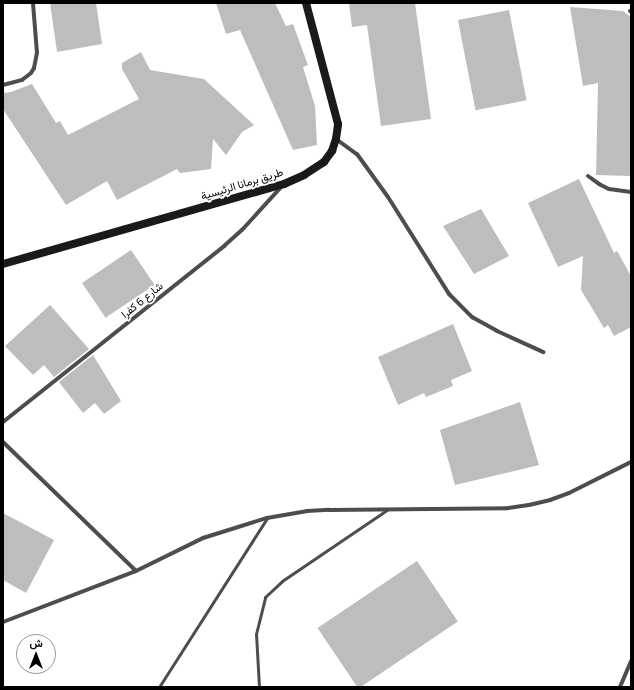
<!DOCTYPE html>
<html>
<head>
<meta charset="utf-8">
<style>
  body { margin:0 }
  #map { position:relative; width:634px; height:690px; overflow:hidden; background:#fff; font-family:"Exo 2",Vazirmatn,sans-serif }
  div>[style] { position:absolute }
  .building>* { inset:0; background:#bdbdbd; transform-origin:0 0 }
  .lane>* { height:3px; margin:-1.5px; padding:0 1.5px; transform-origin:1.5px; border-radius:1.5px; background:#4d4d4d }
  .street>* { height:4px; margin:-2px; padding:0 2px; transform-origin:2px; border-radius:2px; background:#4d4d4d }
  .secondary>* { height:8px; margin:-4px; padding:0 4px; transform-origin:4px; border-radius:4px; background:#1a1a1a }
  span { translate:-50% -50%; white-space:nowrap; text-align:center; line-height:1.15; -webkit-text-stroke:3.5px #fff; paint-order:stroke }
  .street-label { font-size:11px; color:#000 }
  .frame { position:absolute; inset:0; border:4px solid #000; pointer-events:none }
  .north { position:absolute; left:16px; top:634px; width:40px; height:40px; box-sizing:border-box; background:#fff; border:1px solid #999; border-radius:50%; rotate:0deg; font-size:11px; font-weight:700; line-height:16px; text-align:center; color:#000 }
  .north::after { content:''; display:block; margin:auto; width:14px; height:18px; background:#000; clip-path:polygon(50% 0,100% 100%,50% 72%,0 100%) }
</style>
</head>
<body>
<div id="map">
  <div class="building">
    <div style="clip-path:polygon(50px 3px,96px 3px,102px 44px,57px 52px)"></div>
    <div style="clip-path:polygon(216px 3px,275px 3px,286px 26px,293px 24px,308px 65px,303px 67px,315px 106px,317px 145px,293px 150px,240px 30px,226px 34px)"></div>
    <div style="clip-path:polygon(349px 3px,415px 3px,431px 119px,381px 126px,367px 25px,352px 27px)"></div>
    <div style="clip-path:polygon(570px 7px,623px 11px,631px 17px,631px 176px,596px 175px,598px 83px,583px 86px)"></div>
    <div style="left:509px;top:10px;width:92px;height:52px;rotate:79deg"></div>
    <div style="clip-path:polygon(141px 52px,150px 70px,204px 79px,254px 125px,242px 132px,226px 155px,213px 139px,211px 169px,180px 173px,177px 169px,117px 200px,107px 181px,66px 205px,3px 109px,3px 93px,11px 92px,32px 84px,56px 123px,60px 121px,68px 135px,139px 99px,122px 69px,122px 63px)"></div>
    <div style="clip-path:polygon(579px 179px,614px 253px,617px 251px,631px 276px,631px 327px,614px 336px,608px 325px,604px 328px,581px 290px,583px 256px,558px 267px,528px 203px)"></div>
    <div style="clip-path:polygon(481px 209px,509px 256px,474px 274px,443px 226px)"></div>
    <div style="left:131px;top:250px;width:42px;height:59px;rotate:56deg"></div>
    <div style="clip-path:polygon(50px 305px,89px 349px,54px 377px,44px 365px,33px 375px,5px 346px)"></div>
    <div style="clip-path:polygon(453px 324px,472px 371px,451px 380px,453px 386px,426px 397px,424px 393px,398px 405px,378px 357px)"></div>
    <div style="clip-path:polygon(93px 355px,121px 401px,104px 414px,95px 403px,83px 413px,59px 382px)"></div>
    <div style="clip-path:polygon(520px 402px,539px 465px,455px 485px,440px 430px)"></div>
    <div style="clip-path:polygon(3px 513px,54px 540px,26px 593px,3px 580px)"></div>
    <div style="left:417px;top:561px;width:73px;height:120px;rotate:56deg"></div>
  </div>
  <div class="lane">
    <div style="left:159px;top:687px;width:201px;rotate:-57.4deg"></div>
    <div style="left:259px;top:687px;width:53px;rotate:-93.2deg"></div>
    <div style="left:256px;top:634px;width:38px;rotate:-76deg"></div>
    <div style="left:265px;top:597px;width:23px;rotate:-43deg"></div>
    <div style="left:282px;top:581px;width:127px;rotate:-34.1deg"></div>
  </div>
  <div class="street">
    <div style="left:630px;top:11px;width:1px;rotate:45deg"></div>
    <div style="left:3px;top:85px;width:20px;rotate:-15deg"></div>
    <div style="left:22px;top:80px;width:11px;rotate:-38deg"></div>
    <div style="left:31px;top:73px;width:6px;rotate:-59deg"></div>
    <div style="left:34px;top:68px;width:15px;rotate:-79deg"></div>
    <div style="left:37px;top:53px;width:50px;rotate:-94.6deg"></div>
    <div style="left:336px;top:139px;width:26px;rotate:36deg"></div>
    <div style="left:357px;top:154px;width:53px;rotate:54.2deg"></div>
    <div style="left:388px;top:197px;width:115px;rotate:57.8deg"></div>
    <div style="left:449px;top:294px;width:33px;rotate:45deg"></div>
    <div style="left:472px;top:317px;width:29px;rotate:29deg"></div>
    <div style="left:497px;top:331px;width:51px;rotate:24.5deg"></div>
    <div style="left:588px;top:176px;width:14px;rotate:36deg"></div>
    <div style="left:599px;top:184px;width:11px;rotate:27deg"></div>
    <div style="left:609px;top:189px;width:22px;rotate:8deg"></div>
    <div style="left:3px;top:422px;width:283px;rotate:-38.5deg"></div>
    <div style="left:224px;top:246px;width:24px;rotate:-42deg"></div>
    <div style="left:242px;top:230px;width:59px;rotate:-47.7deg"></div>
    <div style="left:3px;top:442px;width:185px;rotate:44.1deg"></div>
    <div style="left:136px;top:571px;width:75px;rotate:-26.2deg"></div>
    <div style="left:203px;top:538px;width:67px;rotate:-17.4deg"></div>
    <div style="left:267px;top:518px;width:41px;rotate:-9.9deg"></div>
    <div style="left:307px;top:511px;width:22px;rotate:-3deg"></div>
    <div style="left:329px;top:510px;width:179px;rotate:-0.6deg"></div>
    <div style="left:508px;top:508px;width:21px;rotate:-8deg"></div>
    <div style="left:529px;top:505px;width:22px;rotate:-13deg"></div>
    <div style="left:550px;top:500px;width:20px;rotate:-20deg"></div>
    <div style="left:569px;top:493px;width:69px;rotate:-26.6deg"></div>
    <div style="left:3px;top:622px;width:142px;rotate:-21deg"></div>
    <div style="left:620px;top:687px;width:28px;rotate:-67deg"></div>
  </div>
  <div class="secondary">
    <div style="left:3px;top:264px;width:292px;rotate:-15.9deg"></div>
    <div style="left:284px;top:184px;width:22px;rotate:-24deg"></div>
    <div style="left:304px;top:175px;width:24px;rotate:-33deg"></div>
    <div style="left:324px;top:162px;width:14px;rotate:-54deg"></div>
    <div style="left:332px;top:151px;width:13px;rotate:-72deg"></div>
    <div style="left:336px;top:139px;width:15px;rotate:-82deg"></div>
    <div style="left:338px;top:124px;width:125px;rotate:-104.8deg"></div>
  </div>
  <div class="street-label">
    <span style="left:242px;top:184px;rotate:-17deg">طريق برمانا الرئيسية</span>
    <span style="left:142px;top:300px;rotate:-39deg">شارع 6 كفرا</span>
  </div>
  <div class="frame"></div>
  <div class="north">ش</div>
</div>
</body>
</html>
